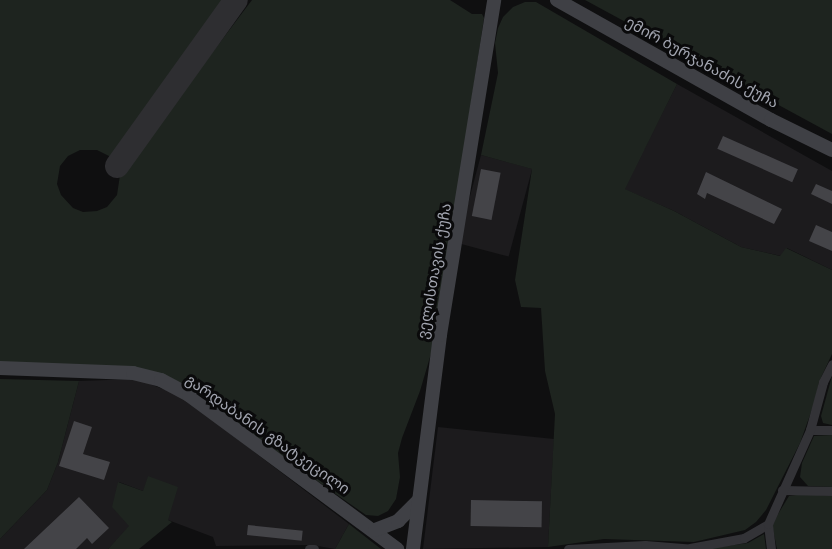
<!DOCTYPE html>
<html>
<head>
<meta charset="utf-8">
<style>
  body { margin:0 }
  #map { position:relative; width:832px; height:549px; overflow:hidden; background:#0f0f10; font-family:"Open Sans","Noto Sans Georgian",sans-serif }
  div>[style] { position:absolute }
  .built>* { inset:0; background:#1c1b1d; transform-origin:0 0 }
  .green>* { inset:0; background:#1e241f }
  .taxiway>* { height:24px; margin:-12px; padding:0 12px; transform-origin:12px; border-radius:12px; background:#2e2e31 }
  .building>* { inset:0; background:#444448; transform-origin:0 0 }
  .street>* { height:9px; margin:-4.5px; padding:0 4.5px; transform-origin:4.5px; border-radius:4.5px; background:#333337 }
  .secondary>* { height:14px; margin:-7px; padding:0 7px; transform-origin:7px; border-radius:7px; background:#3f4045 }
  span { translate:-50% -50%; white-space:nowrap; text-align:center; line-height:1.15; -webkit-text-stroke:6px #0a0a0b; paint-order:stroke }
  .street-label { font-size:15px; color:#a2a5b0 }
</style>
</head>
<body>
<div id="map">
  <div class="built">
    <div style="clip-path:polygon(677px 84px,832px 171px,832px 270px,787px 248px,781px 256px,741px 247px,674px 211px,624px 189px)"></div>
    <div style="left:481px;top:155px;width:53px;height:91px;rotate:15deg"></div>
    <div style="clip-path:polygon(136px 379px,174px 393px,194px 406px,349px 524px,335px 549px,312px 545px,216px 546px,213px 537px,168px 520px,143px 491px,119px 482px,130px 526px,108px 549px,0 549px,0 539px,47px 490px,58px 462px,79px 381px)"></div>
    <div style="clip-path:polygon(438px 427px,554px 439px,548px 547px,423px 549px)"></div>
  </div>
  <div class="green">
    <div style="clip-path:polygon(0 0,228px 0,111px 157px,97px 150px,80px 150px,68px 156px,60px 166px,57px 184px,61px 195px,73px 208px,83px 212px,97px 211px,107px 207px,117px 195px,120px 175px,252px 0,450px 0,472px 14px,482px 14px,484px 18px,435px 340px,420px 391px,402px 438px,398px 453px,400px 477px,396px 499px,388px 511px,378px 516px,366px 515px,163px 374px,0 363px)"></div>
    <div style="clip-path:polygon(585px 0,832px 0,832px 134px)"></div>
    <div style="clip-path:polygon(525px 2px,536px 2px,677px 84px,625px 189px,674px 211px,741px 247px,780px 256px,786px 248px,832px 270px,832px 354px,819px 382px,815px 401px,800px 443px,766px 510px,756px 522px,745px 530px,694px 542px,604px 539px,548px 547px,555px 414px,545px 371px,541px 308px,521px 307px,515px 280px,532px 169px,481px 155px,498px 73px,495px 43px,498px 28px,503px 17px,513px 7px)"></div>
    <div style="clip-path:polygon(832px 376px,832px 425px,823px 423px,821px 416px)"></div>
    <div style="clip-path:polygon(0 379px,79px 381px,58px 462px,47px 490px,0 539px)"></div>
    <div style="clip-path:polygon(832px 435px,832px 487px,808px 486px,800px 477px,802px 463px,814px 436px)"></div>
    <div style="clip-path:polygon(148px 476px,178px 487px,168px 520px,172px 522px,139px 549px,108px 549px,129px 526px,112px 507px,118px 482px,143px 491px)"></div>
    <div style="clip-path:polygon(804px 494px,832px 496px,832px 549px,777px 549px,772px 524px,789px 496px)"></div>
    <div style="clip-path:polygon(349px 524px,381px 549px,335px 549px)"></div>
    <div style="clip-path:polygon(764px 534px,766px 549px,705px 549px,748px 543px)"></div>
  </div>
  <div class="taxiway">
    <div style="left:117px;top:166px;width:204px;rotate:-54.4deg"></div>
  </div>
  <div class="building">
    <div style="left:723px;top:136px;width:82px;height:14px;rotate:24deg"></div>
    <div style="left:481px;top:169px;width:20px;height:48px;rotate:11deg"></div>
    <div style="clip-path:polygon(706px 172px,782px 209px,774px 224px,707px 193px,705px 199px,697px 194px)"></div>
    <div style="clip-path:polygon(816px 184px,832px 191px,832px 204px,811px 194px)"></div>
    <div style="clip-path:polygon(816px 225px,832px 232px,832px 251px,809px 241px)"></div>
    <div style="clip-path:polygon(74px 421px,92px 427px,83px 454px,110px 462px,104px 480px,59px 466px)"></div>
    <div style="clip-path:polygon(79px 497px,109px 528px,92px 544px,87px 538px,76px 549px,24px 549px)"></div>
    <div style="left:471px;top:500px;width:71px;height:26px;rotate:1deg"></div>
    <div style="left:248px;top:525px;width:55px;height:10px;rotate:6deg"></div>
  </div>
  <div class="street">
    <div style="left:810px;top:430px;width:22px"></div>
    <div style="left:782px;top:490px;width:50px;rotate:1.1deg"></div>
    <div style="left:690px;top:548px;width:55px;rotate:-10.5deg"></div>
    <div style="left:744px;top:538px;width:28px;rotate:-30deg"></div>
    <div style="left:309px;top:549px;width:5px"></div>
    <div style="left:568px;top:549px;width:77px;rotate:-3deg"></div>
    <div style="left:645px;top:545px;width:50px;rotate:4.6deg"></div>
    <div style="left:771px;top:549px;width:25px;rotate:-97deg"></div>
    <div style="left:768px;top:524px;width:103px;rotate:-65.9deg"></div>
    <div style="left:810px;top:430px;width:50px;rotate:-74.8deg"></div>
    <div style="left:823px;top:382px;width:20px;rotate:-63deg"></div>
  </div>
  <div class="secondary">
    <div style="left:557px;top:0;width:245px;rotate:29.3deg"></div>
    <div style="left:771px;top:120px;width:68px;rotate:26.2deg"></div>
    <div style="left:0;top:368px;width:133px;rotate:2.2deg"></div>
    <div style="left:133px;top:373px;width:29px;rotate:14deg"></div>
    <div style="left:161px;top:380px;width:32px;rotate:28deg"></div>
    <div style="left:189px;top:395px;width:259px;rotate:36.5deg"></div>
    <div style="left:375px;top:530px;width:25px;rotate:-21deg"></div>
    <div style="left:398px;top:521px;width:28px;rotate:-45deg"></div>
    <div style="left:413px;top:549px;width:216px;rotate:-82.8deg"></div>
    <div style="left:440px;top:335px;width:339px;rotate:-80.8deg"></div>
  </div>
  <div class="street-label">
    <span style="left:702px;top:62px;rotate:29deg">ემირ ბურჯანაძის ქუჩა</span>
    <span style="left:434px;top:271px;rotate:-80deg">ველისთავის ქუჩა</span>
    <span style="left:268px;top:434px;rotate:35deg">გარდაბანის გზატკეცილი</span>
  </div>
</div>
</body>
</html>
